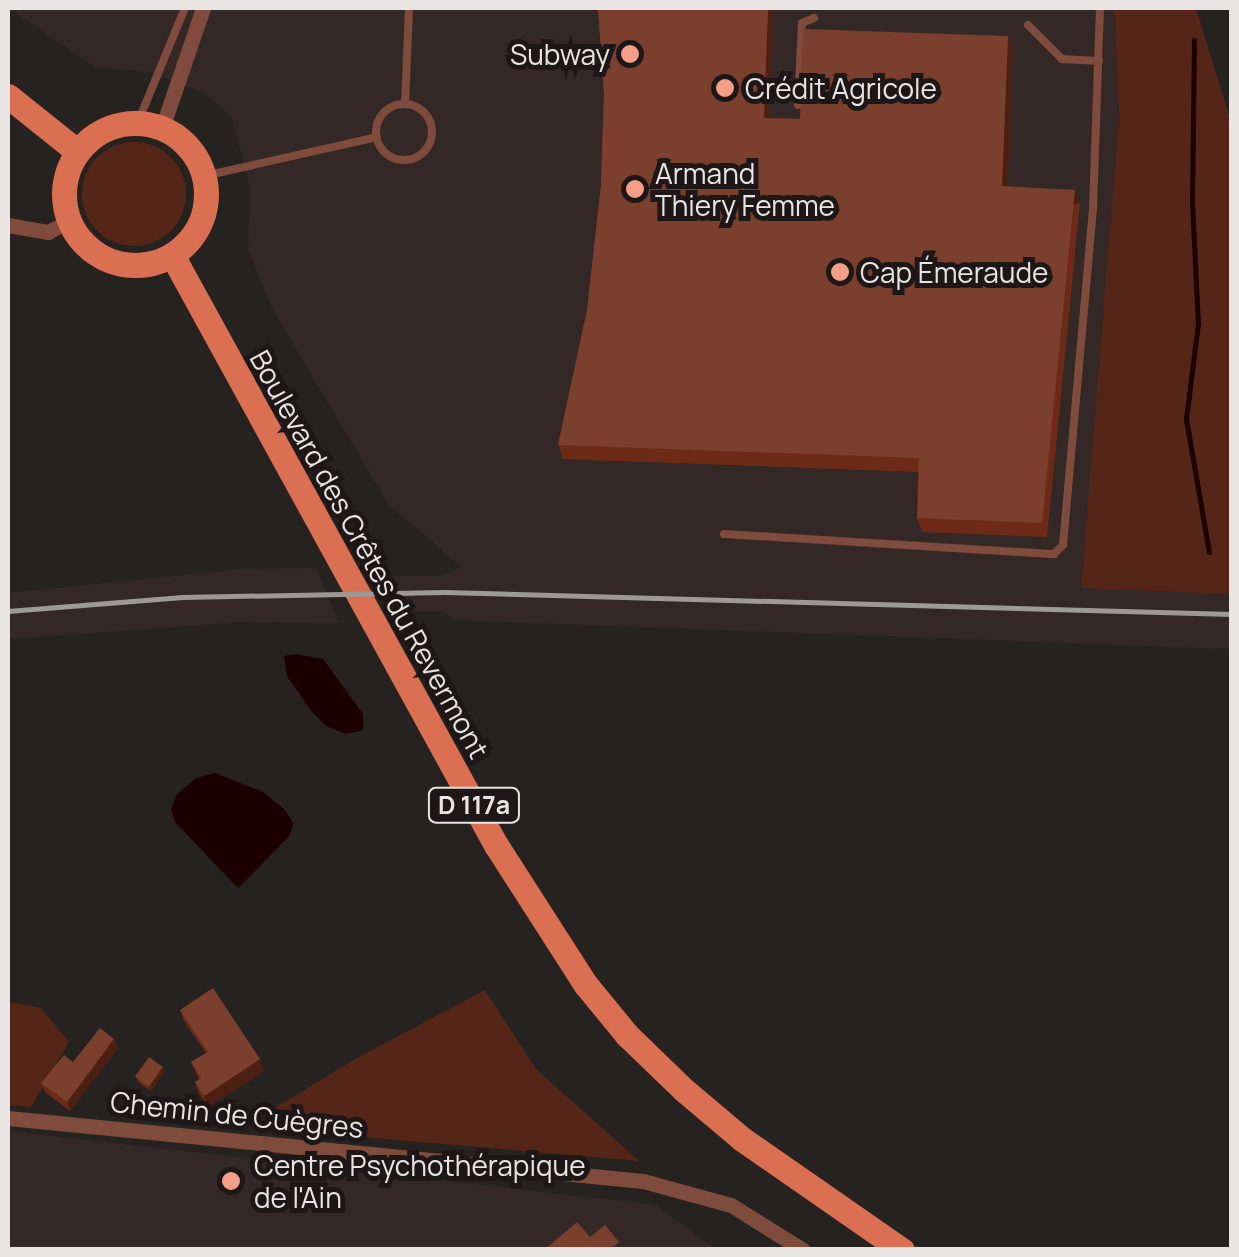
<!DOCTYPE html>
<html>
<head>
<meta charset="utf-8">
<style>
  body { margin:0 }
  #map { position:relative; width:1239px; height:1257px; overflow:hidden; background:#262220; font-family:Manrope,sans-serif }
  div>[style] { position:absolute }
  .built>* { inset:0; background:#332825 }
  .green>* { inset:0; background:#552518 }
  .round { border-radius:50% }
  .water>* { inset:0; background:#1c0000 }
  .stream>* { height:5px; margin:-2.5px; padding:0 2.5px; transform-origin:2.5px; border-radius:2.5px; background:#1c0000 }
  .service>* { height:8px; margin:-4px; padding:0 4px; transform-origin:4px; border-radius:4px; background:#7f4b3d }
  .service>.ring { margin:-4px; padding:0; box-sizing:content-box; background:none; border:8px solid #7f4b3d; border-radius:50% }
  .minor>* { height:15px; margin:-7.5px; padding:0 7.5px; transform-origin:7.5px; border-radius:7.5px; background:#7f4b3d }
  .primary>* { height:25px; margin:-12.5px; padding:0 12.5px; transform-origin:12.5px; border-radius:12.5px; background:#da6f52 }
  .primary>.ring { margin:-12.5px; padding:0; box-sizing:content-box; background:none; border:25px solid #da6f52; border-radius:50% }
  .rail>* { height:5px; margin:-2.5px; padding:0 2.5px; transform-origin:2.5px; border-radius:2.5px; background:#9d9997 }
  .wall>* { inset:0; background:#6d2b17 }
  .shaded-wall>* { inset:0; background:#4b1f12; transform-origin:0 0 }
  .building>* { inset:0; background:#7b3f2d; transform-origin:0 0 }
  .dots>* { width:28px; height:28px; translate:-50% -50%; box-sizing:border-box; border:5px solid #1d1817; border-radius:50% }
  span { translate:-50% -50%; white-space:nowrap; text-align:center; line-height:1.15; -webkit-text-stroke:10px #1d1817; paint-order:stroke }
  .shield-label span { padding:2px 8px; background:#1d1817; border:2px solid; border-radius:8px; -webkit-text-stroke-width:0 }
  .shield-label { font-size:25px; color:#e9e5e4; font-weight:700 }
  .poi-label { font-size:28px; color:#e9e5e4 }
  .right { translate:-100% -50%; text-align:right }
  .left { translate:0 -50%; text-align:left }
  .street-label { font-size:28px; color:#e9e5e4 }
  .frame { position:absolute; inset:0; border:10px solid #e9e5e4; pointer-events:none }
</style>
</head>
<body>
<div id="map">
  <div class="built">
    <div style="clip-path:polygon(8px 8px,1114px 8px,1119px 115px,1082px 588px,1231px 594px,1231px 649px,456px 620px,441px 611px,388px 611px,370px 576px,441px 576px,462px 567px,388px 504px,272px 308px,248px 250px,250px 187px,232px 118px,205px 93px,149px 72px,95px 67px)"></div>
    <div style="clip-path:polygon(316px 568px,339px 623px,241px 622px,8px 639px,8px 593px,243px 569px)"></div>
    <div style="clip-path:polygon(8px 1131px,656px 1205px,715px 1249px,8px 1250px)"></div>
  </div>
  <div class="green">
    <div style="clip-path:polygon(1114px 8px,1196px 8px,1231px 122px,1231px 594px,1081px 588px,1119px 115px)"></div>
    <div class="round" style="left:82px;top:142px;width:104px;height:104px"></div>
    <div style="clip-path:polygon(485px 990px,536px 1069px,639px 1161px,280px 1130px,265px 1114px,355px 1059px)"></div>
    <div style="clip-path:polygon(8px 1002px,41px 1008px,69px 1042px,31px 1107px,8px 1105px)"></div>
  </div>
  <div class="water">
    <div style="clip-path:polygon(295px 654px,323px 659px,363px 714px,363px 730px,346px 734px,326px 726px,312px 712px,287px 676px,284px 656px)"></div>
    <div style="clip-path:polygon(215px 773px,263px 792px,285px 810px,293px 823px,290px 835px,238px 888px,175px 822px,171px 809px,177px 794px,196px 778px)"></div>
  </div>
  <div class="stream">
    <div style="left:1194px;top:40px;width:162px;rotate:90.7deg"></div>
    <div style="left:1192px;top:202px;width:121px;rotate:87.2deg"></div>
    <div style="left:1198px;top:323px;width:97px;rotate:97.1deg"></div>
    <div style="left:1186px;top:419px;width:135px;rotate:80.2deg"></div>
  </div>
  <div class="service">
    <div style="left:1028px;top:25px;width:48px;rotate:45deg"></div>
    <div style="left:1062px;top:59px;width:37px;rotate:3deg"></div>
    <div style="left:405px;top:104px;width:96px;rotate:-87.6deg"></div>
    <div class="ring" style="left:376px;top:104px;width:48px;height:48px"></div>
    <div style="left:798px;top:105px;width:82px;rotate:-87.2deg"></div>
    <div style="left:802px;top:23px;width:13px;rotate:-23deg"></div>
    <div style="left:138px;top:122px;width:123px;rotate:-67.6deg"></div>
    <div style="left:204px;top:176px;width:177px;rotate:-12.7deg"></div>
    <div style="left:724px;top:534px;width:331px;rotate:3.5deg"></div>
    <div style="left:1054px;top:554px;width:13px;rotate:-45deg"></div>
    <div style="left:1063px;top:545px;width:338px;rotate:-84.9deg"></div>
    <div style="left:1093px;top:208px;width:200px;rotate:-88deg"></div>
  </div>
  <div class="minor">
    <div style="left:162px;top:128px;width:127px;rotate:-71.1deg"></div>
    <div style="left:8px;top:225px;width:41px;rotate:9.9deg"></div>
    <div style="left:48px;top:232px;width:24px;rotate:-28deg"></div>
    <div style="left:8px;top:1118px;width:638px;rotate:5.67deg"></div>
    <div style="left:643px;top:1181px;width:91px;rotate:15.3deg"></div>
    <div style="left:731px;top:1205px;width:85px;rotate:32deg"></div>
  </div>
  <div class="primary">
    <div style="left:8px;top:96px;width:88px;rotate:38.6deg"></div>
    <div class="ring" style="left:64px;top:123px;width:117px;height:117px"></div>
    <div style="left:172px;top:255px;width:673px;rotate:61.23deg"></div>
    <div style="left:496px;top:845px;width:166px;rotate:57.3deg"></div>
    <div style="left:586px;top:985px;width:65px;rotate:50.6deg"></div>
    <div style="left:627px;top:1035px;width:79px;rotate:44deg"></div>
    <div style="left:684px;top:1090px;width:76px;rotate:40.2deg"></div>
    <div style="left:742px;top:1139px;width:195px;rotate:34.8deg"></div>
  </div>
  <div class="rail">
    <div style="left:8px;top:611px;width:175px;rotate:-4.6deg"></div>
    <div style="left:182px;top:597px;width:263px;rotate:-1.1deg"></div>
    <div style="left:445px;top:592px;width:787px;rotate:1.6deg"></div>
  </div>
  <div class="wall">
    <div style="clip-path:polygon(598px 8px,774px 8px,769px 118px,800px 119px,1008px 36px,1013px 50px,1007px 186px,1080px 203px,1047px 537px,922px 532px,917px 518px,919px 472px,563px 459px,558px 445px,587px 310px,601px 185px,604px 94px)"></div>
    <div style="clip-path:polygon(180px 1010px,260px 1059px,264px 1071px,208px 1107px,199px 1093px,195px 1082px,199px 1079px,191px 1062px,206px 1053px,184px 1021px)"></div>
    <div style="clip-path:polygon(118px 1048px,70px 1111px,45px 1092px,41px 1083px,73px 1062px)"></div>
    <div style="clip-path:polygon(164px 1071px,151px 1091px,138px 1082px,136px 1077px)"></div>
  </div>
  <div class="shaded-wall">
    <div style="clip-path:polygon(768px 8px,774px 8px,769px 132px,764px 118px)"></div>
    <div style="clip-path:polygon(1008px 36px,1013px 50px,1007px 200px,1002px 186px)"></div>
    <div style="left:1075px;top:190px;width:14px;height:335px;rotate:69deg"></div>
    <div style="clip-path:polygon(114px 1039px,118px 1048px,70px 1111px,67px 1102px)"></div>
    <div style="clip-path:polygon(260px 1059px,264px 1071px,208px 1107px,204px 1096px)"></div>
    <div style="clip-path:polygon(163px 1067px,164px 1071px,151px 1091px,149px 1087px)"></div>
  </div>
  <div class="building">
    <div style="clip-path:polygon(598px 8px,768px 8px,764px 118px,800px 119px,803px 29px,1008px 36px,1002px 186px,1075px 190px,1042px 523px,917px 518px,919px 458px,558px 445px,587px 310px,601px 185px,604px 94px)"></div>
    <div style="clip-path:polygon(213px 988px,260px 1059px,204px 1096px,195px 1082px,201px 1078px,191px 1062px,208px 1052px,180px 1010px)"></div>
    <div style="clip-path:polygon(100px 1028px,114px 1039px,67px 1102px,41px 1083px,64px 1055px,73px 1062px)"></div>
    <div style="left:149px;top:1057px;width:17px;height:24px;rotate:36deg"></div>
    <div style="clip-path:polygon(577px 1222px,590px 1237px,605px 1225px,619px 1242px,613px 1247px,615px 1250px,544px 1250px)"></div>
  </div>
  <div class="dots">
    <div style="left:630px;top:54px;background:#f49e87"></div>
    <div style="left:725px;top:88px;background:#f49e87"></div>
    <div style="left:635px;top:189px;background:#f49e87"></div>
    <div style="left:840px;top:272px;background:#f49e87"></div>
    <div style="left:231px;top:1181px;background:#f49e87"></div>
  </div>
  <div class="shield-label">
    <span style="left:474px;top:805px">D 117a</span>
  </div>
  <div class="poi-label">
    <span class="right" style="left:610px;top:54px">Subway</span>
    <span class="left" style="left:745px;top:88px">Crédit Agricole</span>
    <span class="left" style="left:655px;top:189px">Armand<br>Thiery Femme</span>
    <span class="left" style="left:860px;top:272px">Cap Émeraude</span>
    <span class="left" style="left:254px;top:1181px">Centre Psychothérapique<br>de l'Ain</span>
  </div>
  <div class="street-label">
    <span style="left:370px;top:554px;rotate:61deg">Boulevard des Crêtes du Revermont</span>
    <span style="left:237px;top:1114px;rotate:6deg">Chemin de Cuègres</span>
  </div>
  <div class="frame"></div>
</div>
</body>
</html>
